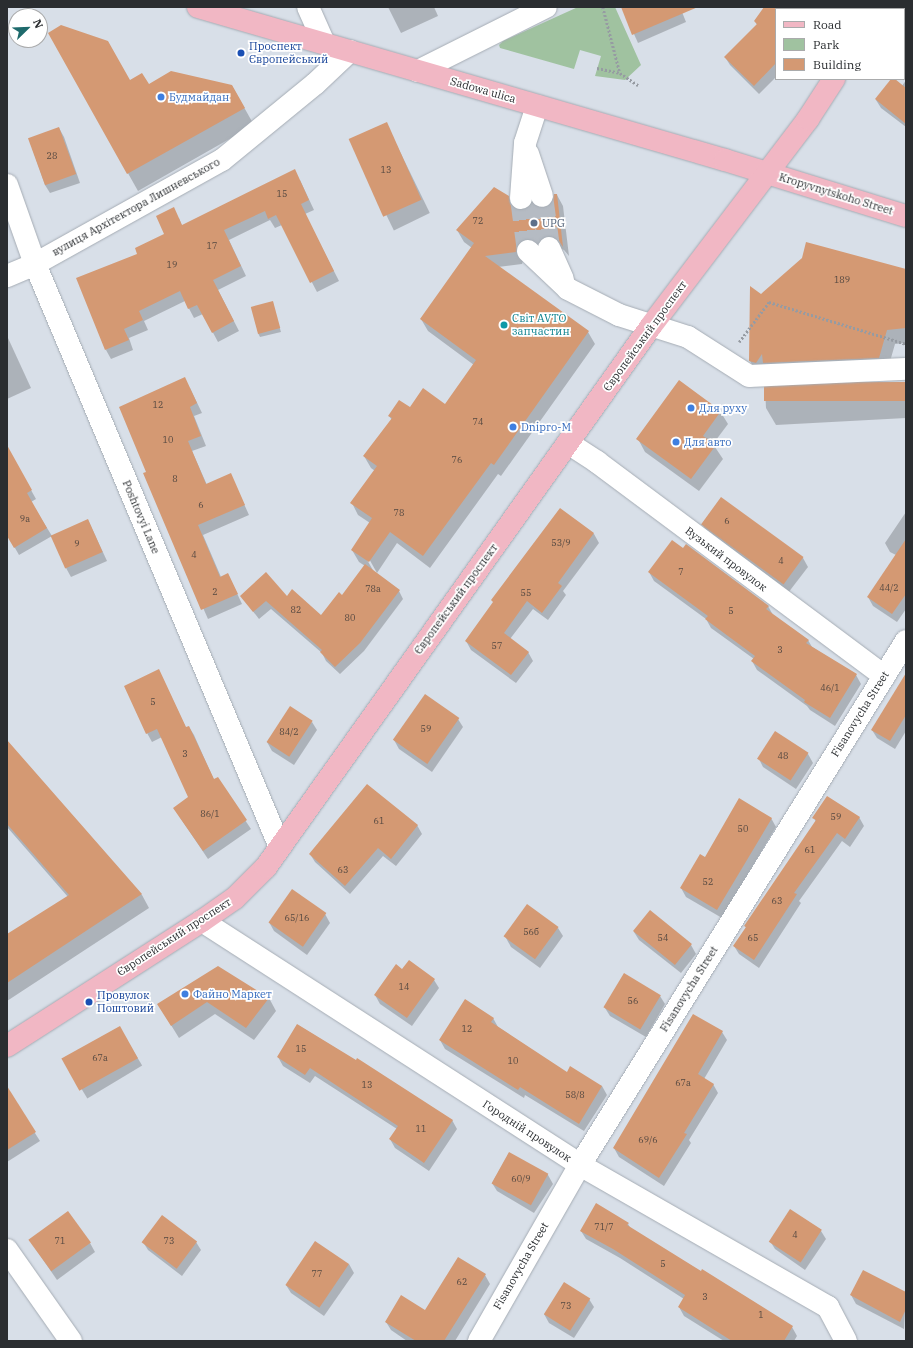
<!DOCTYPE html>
<html>
<head>
<meta charset="utf-8">
<style>
  body { margin:0 }
  #map { position:relative; width:913px; height:1348px; overflow:hidden; background:#d8dfe8; font-family:"IBM Plex Serif",serif }
  div>[style] { position:absolute }
  .green>* { inset:0; background:#a0c2a0 }
  .shadow>* { inset:0; background:#0003; transform-origin:0 0 }
  .building>* { inset:0; background:#d49973; transform-origin:0 0 }
  .minor-tunnel>* { height:22px; margin-top:-11px; transform-origin:0; background:repeating-linear-gradient(90deg,#b5bbc3 0 22px,transparent 0 33px) }
  .path>* { height:2.5px; margin-top:-1.25px; transform-origin:0; background:repeating-linear-gradient(90deg,#969ba2 0 2px,transparent 0 4px) }
  .roads { filter:drop-shadow(0 0 1px #a5acb4) drop-shadow(0 0 1px #a5acb4) }
  .minor>* { height:22px; margin:-11px; padding:0 11px; transform-origin:11px; border-radius:11px; background:#fff }
  .major>* { height:22px; margin:-11px; padding:0 11px; transform-origin:11px; border-radius:11px; background:#f1b7c4 }
  .dots>* { width:11px; height:11px; translate:-50% -50%; box-sizing:border-box; border:2px solid #fff; border-radius:50% }
  span { translate:-50% -50%; white-space:nowrap; text-align:center; line-height:1.15; -webkit-text-stroke:3.5px #fff; paint-order:stroke }
  .number-label { font-size:9px; color:#544841 }
  .number-label span { -webkit-text-stroke-width:0 }
  .transit-label { font-size:11px; color:#164399 }
  .left { translate:0 -50%; text-align:left }
  .street-label { font-size:11px; color:#2a2d30 }
  .shop-label { font-size:11px; color:#366cbe }
  .service-label { font-size:11px; color:#4e5e75 }
  .culture-label { font-size:11px; color:#0d838f }
  .frame { position:absolute; inset:0; border:8px solid #2a2d30; pointer-events:none }
  .legend { position:absolute; left:775px; top:8px; width:130px; height:72px; box-sizing:border-box; background:#fff; border:1px solid #aaabac; margin:0; padding:5px 7px; list-style:none; font-size:12px; color:#2a2d30 }
  .legend li { display:flex; align-items:center; gap:8px; height:20px }
  .legend b { width:20px; border:1px solid #aaabac }
  .north { position:absolute; left:8px; top:8px; width:40px; height:40px; box-sizing:border-box; background:#fff; border:1px solid #aaabac; border-radius:50%; rotate:67deg; font-size:11px; font-weight:700; line-height:16px; text-align:center; color:#2a2d30 }
  .north::after { content:''; display:block; margin:auto; width:14px; height:18px; background:#1e6a6c; clip-path:polygon(50% 0,100% 100%,50% 72%,0 100%) }
</style>
</head>
<body>
<div id="map">
  <div class="green">
    <div style="clip-path:polygon(578px 7px,615px 7px,641px 65px,625px 80px,595px 76px,601px 56px,580px 50px,574px 69px,500px 48px,499px 45px,503px 41px)"></div>
  </div>
  <div class="shadow">
    <div style="clip-path:polygon(388px 7px,434px 7px,438px 16px,401px 33px)"></div>
    <div style="clip-path:polygon(622px 7px,680px 7px,686px 22px,638px 43px)"></div>
    <div style="clip-path:polygon(765px 7px,825px 7px,823px 9px,776px 9px,776px 74px,775px 78px,759px 94px,730px 65px,725px 57px,757px 25px,755px 21px)"></div>
    <div style="clip-path:polygon(49px 33px,130px 81px,148px 85px,232px 86px,254px 125px,138px 191px)"></div>
    <div style="clip-path:polygon(893px 79px,902px 86px,906px 80px,906px 127px,881px 108px,876px 100px)"></div>
    <div style="left:386px;top:123px;width:100px;height:40px;rotate:64deg"></div>
    <div style="clip-path:polygon(59px 128px,64px 137px,80px 183px,50px 193px,45px 185px,29px 139px)"></div>
    <div style="clip-path:polygon(300px 180px,314px 210px,305px 214px,339px 281px,317px 292px,282px 225px,275px 228px,270px 220px,229px 240px,246px 276px,218px 290px,239px 331px,218px 342px,203px 314px,194px 318px,185px 301px,144px 321px,148px 330px,129px 338px,133px 350px,111px 359px,106px 350px,139px 254px,166px 234px,179px 218px,182px 226px)"></div>
    <div style="clip-path:polygon(557px 195px,563px 206px,569px 256px,564px 250px,557px 247px,525px 255px,522px 264px,498px 267px,588px 332px,595px 344px,501px 476px,498px 474px,430px 568px,397px 543px,377px 573px,368px 557px,366px 558px,374px 572px,399px 591px,403px 599px,364px 651px,340px 674px,326px 661px,322px 653px,271px 609px,259px 619px,241px 596px,287px 597px,322px 616px,343px 596px,365px 566px,359px 562px,352px 550px,370px 523px,358px 515px,352px 503px,375px 471px,371px 468px,364px 456px,392px 420px,389px 416px,410px 408px,445px 405px,474px 365px,428px 331px,421px 319px,472px 248px,464px 242px,457px 230px,508px 196px,515px 210px,520px 211px,547px 209px,552px 205px)"></div>
    <div style="clip-path:polygon(906px 270px,906px 343px,895px 344px,887px 372px,759px 376px,750px 361px,762px 296px)"></div>
    <div style="clip-path:polygon(272px 302px,281px 332px,260px 337px,258px 333px)"></div>
    <div style="clip-path:polygon(8px 338px,31px 388px,7px 399px,7px 339px)"></div>
    <div style="clip-path:polygon(906px 383px,906px 418px,776px 425px,766px 408px,765px 389px)"></div>
    <div style="clip-path:polygon(190px 388px,202px 413px,194px 416px,206px 446px,192px 451px,207px 485px,231px 475px,249px 515px,203px 535px,221px 577px,228px 574px,242px 604px,208px 619px,144px 474px,147px 473px)"></div>
    <div style="clip-path:polygon(720px 411px,728px 424px,713px 444px,723px 459px,699px 491px,645px 452px,638px 439px)"></div>
    <div style="clip-path:polygon(7px 447px,36px 499px,31px 502px,52px 536px,19px 555px,7px 534px)"></div>
    <div style="clip-path:polygon(721px 498px,803px 558px,808px 567px,788px 593px,707px 532px,702px 524px)"></div>
    <div style="clip-path:polygon(560px 510px,594px 534px,599px 543px,563px 591px,566px 595px,548px 620px,533px 609px,510px 639px,528px 652px,533px 661px,516px 683px,471px 650px,466px 641px)"></div>
    <div style="clip-path:polygon(906px 512px,906px 609px,897px 622px,873px 606px,868px 597px,896px 555px,890px 552px,885px 543px)"></div>
    <div style="clip-path:polygon(88px 520px,107px 561px,71px 577px,66px 568px)"></div>
    <div style="clip-path:polygon(649px 572px,768px 606px,773px 615px,808px 640px,812px 647px,856px 675px,861px 684px,835px 726px,810px 710px,807px 706px,757px 670px,752px 661px,754px 659px,711px 628px,706px 619px,654px 581px)"></div>
    <div style="clip-path:polygon(906px 674px,906px 731px,895px 749px,877px 738px,872px 730px)"></div>
    <div style="clip-path:polygon(163px 679px,186px 728px,189px 727px,194px 735px,214px 780px,217px 778px,251px 829px,208px 859px,179px 816px,190px 797px,162px 737px,152px 742px,147px 733px)"></div>
    <div style="clip-path:polygon(458px 719px,463px 727px,432px 772px,399px 749px,394px 740px)"></div>
    <div style="clip-path:polygon(312px 722px,317px 730px,294px 765px,272px 751px,267px 742px)"></div>
    <div style="clip-path:polygon(7px 741px,142px 895px,149px 908px,7px 1001px,7px 935px,68px 897px,7px 827px)"></div>
    <div style="clip-path:polygon(808px 754px,813px 763px,796px 789px,763px 767px,759px 759px)"></div>
    <div style="clip-path:polygon(859px 817px,864px 826px,850px 847px,842px 841px,799px 901px,801px 903px,759px 968px,739px 954px,734px 946px,746px 928px,745px 926px,816px 822px,814px 818px)"></div>
    <div style="clip-path:polygon(771px 818px,776px 827px,722px 918px,686px 897px,681px 888px,705px 858px)"></div>
    <div style="clip-path:polygon(417px 825px,422px 834px,396px 866px,383px 856px,350px 894px,315px 862px,310px 854px)"></div>
    <div style="clip-path:polygon(650px 912px,691px 945px,696px 954px,681px 973px,639px 940px,634px 932px)"></div>
    <div style="clip-path:polygon(325px 914px,330px 923px,307px 955px,274px 931px,269px 922px)"></div>
    <div style="clip-path:polygon(558px 928px,563px 936px,540px 968px,511px 947px,506px 938px)"></div>
    <div style="clip-path:polygon(403px 970px,434px 980px,439px 988px,412px 1026px,380px 1004px,375px 995px)"></div>
    <div style="clip-path:polygon(660px 996px,665px 1004px,646px 1037px,610px 1016px,605px 1008px)"></div>
    <div style="clip-path:polygon(269px 998px,276px 1011px,254px 1040px,215px 1014px,179px 1038px,158px 1004px)"></div>
    <div style="clip-path:polygon(493px 1018px,498px 1027px,567px 1073px,602px 1086px,607px 1095px,584px 1131px,525px 1095px,524px 1098px,445px 1049px,440px 1040px)"></div>
    <div style="clip-path:polygon(298px 1025px,452px 1120px,457px 1129px,429px 1171px,395px 1148px,390px 1139px,397px 1129px,315px 1076px,310px 1083px,283px 1066px,278px 1057px)"></div>
    <div style="left:119px;top:1027px;width:45px;height:64px;rotate:59deg"></div>
    <div style="clip-path:polygon(722px 1032px,727px 1040px,704px 1079px,713px 1084px,718px 1093px,689px 1140px,691px 1143px,664px 1186px,619px 1157px,614px 1148px)"></div>
    <div style="clip-path:polygon(14px 1100px,40px 1141px,7px 1162px,7px 1104px)"></div>
    <div style="clip-path:polygon(509px 1153px,548px 1175px,553px 1184px,534px 1213px,497px 1191px,492px 1183px)"></div>
    <div style="clip-path:polygon(162px 1216px,196px 1242px,201px 1250px,182px 1276px,148px 1250px,143px 1242px)"></div>
    <div style="clip-path:polygon(628px 1224px,631px 1229px,792px 1327px,797px 1336px,794px 1341px,724px 1341px,684px 1316px,679px 1307px,684px 1299px,620px 1258px,586px 1239px,581px 1231px)"></div>
    <div style="clip-path:polygon(821px 1231px,826px 1239px,805px 1270px,775px 1249px,770px 1241px)"></div>
    <div style="clip-path:polygon(90px 1243px,95px 1252px,57px 1280px,35px 1248px)"></div>
    <div style="clip-path:polygon(349px 1264px,354px 1273px,324px 1316px,291px 1293px,286px 1285px)"></div>
    <div style="clip-path:polygon(485px 1275px,490px 1284px,455px 1341px,407px 1341px,391px 1330px,386px 1322px,426px 1311px)"></div>
    <div style="clip-path:polygon(906px 1293px,904px 1329px,856px 1304px,851px 1295px)"></div>
    <div style="clip-path:polygon(589px 1299px,594px 1307px,574px 1338px,549px 1323px,544px 1314px)"></div>
  </div>
  <div class="building">
    <div style="clip-path:polygon(621px 7px,698px 7px,632px 35px)"></div>
    <div style="clip-path:polygon(764px 7px,776px 7px,776px 63px,754px 86px,724px 57px,757px 24px,754px 21px)"></div>
    <div style="clip-path:polygon(61px 25px,108px 41px,130px 80px,142px 73px,149px 84px,171px 71px,232px 85px,245px 108px,127px 174px,48px 33px)"></div>
    <div style="clip-path:polygon(891px 79px,895px 79px,906px 88px,906px 124px,875px 99px)"></div>
    <div style="left:387px;top:122px;width:85px;height:42px;rotate:66deg"></div>
    <div style="left:59px;top:127px;width:50px;height:33px;rotate:70deg"></div>
    <div style="clip-path:polygon(295px 169px,309px 200px,301px 204px,334px 271px,310px 283px,276px 215px,268px 219px,265px 211px,224px 230px,241px 266px,213px 280px,234px 321px,212px 333px,197px 305px,188px 309px,180px 291px,139px 311px,143px 320px,124px 329px,129px 340px,105px 350px,76px 278px,137px 254px,135px 248px,164px 234px,156px 216px,174px 207px,182px 225px)"></div>
    <div style="clip-path:polygon(494px 187px,509px 196px,510px 204px,514px 209px,520px 210px,527px 209px,532px 203px,539px 208px,546px 208px,552px 204px,554px 194px,557px 194px,563px 247px,557px 238px,550px 236px,544px 237px,538px 243px,531px 239px,524px 239px,519px 243px,516px 252px,485px 256px,589px 331px,494px 465px,491px 463px,423px 556px,390px 532px,369px 562px,351px 550px,372px 518px,350px 503px,377px 466px,363px 456px,392px 418px,388px 416px,399px 400px,410px 407px,423px 388px,445px 404px,476px 360px,420px 319px,474px 243px,456px 230px)"></div>
    <div style="clip-path:polygon(806px 242px,906px 269px,906px 328px,887px 330px,879px 358px,763px 363px,762px 354px,756px 363px,749px 361px,750px 286px,761px 294px,802px 258px)"></div>
    <div style="left:273px;top:301px;width:28px;height:23px;rotate:75deg"></div>
    <div style="clip-path:polygon(185px 377px,197px 403px,190px 407px,201px 436px,188px 441px,206px 484px,231px 473px,245px 505px,198px 525px,220px 577px,228px 573px,238px 594px,201px 610px,143px 473px,146px 472px,119px 407px)"></div>
    <div style="clip-path:polygon(679px 380px,721px 411px,703px 436px,716px 445px,691px 479px,636px 439px)"></div>
    <div style="left:906px;top:382px;width:19px;height:142px;rotate:90deg"></div>
    <div style="clip-path:polygon(7px 445px,32px 490px,27px 493px,47px 528px,14px 548px,7px 536px)"></div>
    <div style="left:721px;top:497px;width:102px;height:34px;rotate:36deg"></div>
    <div style="clip-path:polygon(560px 508px,594px 533px,558px 583px,562px 586px,542px 613px,527px 601px,504px 633px,529px 652px,511px 675px,465px 641px,493px 602px,491px 600px)"></div>
    <div style="left:88px;top:519px;width:36px;height:41px;rotate:66deg"></div>
    <div style="clip-path:polygon(906px 539px,906px 594px,892px 614px,867px 597px)"></div>
    <div style="clip-path:polygon(672px 540px,683px 548px,686px 544px,769px 606px,766px 609px,809px 640px,806px 643px,857px 674px,830px 718px,804px 702px,805px 700px,751px 661px,755px 656px,705px 619px,708px 616px,648px 572px)"></div>
    <div style="clip-path:polygon(365px 564px,400px 590px,360px 643px,335px 667px,320px 652px,322px 650px,266px 601px,253px 612px,240px 596px,266px 572px,287px 596px,292px 589px,321px 615px,339px 592px,342px 595px)"></div>
    <div style="clip-path:polygon(159px 669px,186px 727px,189px 726px,214px 779px,218px 777px,247px 820px,203px 851px,173px 808px,188px 797px,157px 729px,146px 734px,124px 686px)"></div>
    <div style="clip-path:polygon(906px 673px,906px 715px,890px 741px,871px 730px)"></div>
    <div style="left:425px;top:694px;width:42px;height:56px;rotate:35deg"></div>
    <div style="left:290px;top:706px;width:27px;height:43px;rotate:33deg"></div>
    <div style="left:775px;top:731px;width:40px;height:33px;rotate:33deg"></div>
    <div style="clip-path:polygon(7px 740px,142px 894px,7px 983px,7px 934px,69px 895px,7px 824px)"></div>
    <div style="clip-path:polygon(367px 784px,418px 825px,391px 859px,378px 848px,345px 886px,309px 854px)"></div>
    <div style="clip-path:polygon(827px 796px,860px 817px,845px 839px,837px 833px,794px 893px,797px 894px,754px 960px,733px 946px,746px 927px,744px 926px,816px 820px,812px 818px)"></div>
    <div style="clip-path:polygon(739px 798px,772px 818px,717px 910px,680px 888px,700px 854px,705px 857px)"></div>
    <div style="left:292px;top:889px;width:42px;height:41px;rotate:35deg"></div>
    <div style="left:527px;top:904px;width:39px;height:40px;rotate:36deg"></div>
    <div style="left:650px;top:910px;width:54px;height:27px;rotate:39deg"></div>
    <div style="clip-path:polygon(409px 960px,435px 979px,407px 1018px,374px 995px,396px 964px,402px 969px)"></div>
    <div style="clip-path:polygon(218px 966px,269px 998px,246px 1028px,207px 1002px,171px 1026px,157px 1004px)"></div>
    <div style="left:624px;top:973px;width:43px;height:40px;rotate:31deg"></div>
    <div style="clip-path:polygon(465px 999px,494px 1018px,491px 1022px,567px 1072px,570px 1066px,602px 1086px,579px 1124px,520px 1087px,518px 1090px,439px 1040px)"></div>
    <div style="clip-path:polygon(693px 1014px,723px 1031px,698px 1074px,714px 1084px,684px 1133px,687px 1134px,659px 1178px,613px 1148px)"></div>
    <div style="clip-path:polygon(297px 1024px,356px 1060px,357px 1058px,453px 1120px,424px 1163px,389px 1139px,398px 1126px,310px 1068px,305px 1075px,277px 1057px)"></div>
    <div style="left:120px;top:1026px;width:37px;height:67px;rotate:61deg"></div>
    <div style="clip-path:polygon(7px 1086px,36px 1132px,7px 1150px)"></div>
    <div style="left:509px;top:1152px;width:45px;height:36px;rotate:29deg"></div>
    <div style="clip-path:polygon(596px 1203px,629px 1223px,627px 1225px,701px 1271px,702px 1269px,793px 1326px,784px 1341px,732px 1341px,678px 1307px,685px 1295px,613px 1249px,580px 1231px)"></div>
    <div style="left:790px;top:1209px;width:38px;height:39px;rotate:33deg"></div>
    <div style="left:68px;top:1211px;width:39px;height:49px;rotate:54deg"></div>
    <div style="left:162px;top:1215px;width:44px;height:34px;rotate:37deg"></div>
    <div style="left:315px;top:1241px;width:41px;height:53px;rotate:34deg"></div>
    <div style="clip-path:polygon(458px 1257px,486px 1274px,444px 1341px,416px 1341px,385px 1322px,401px 1295px,425px 1310px)"></div>
    <div style="clip-path:polygon(863px 1270px,906px 1292px,906px 1309px,900px 1322px,850px 1295px)"></div>
    <div style="left:564px;top:1282px;width:31px;height:38px;rotate:32deg"></div>
  </div>
  <div class="minor-tunnel">
    <div style="left:542px;top:196px;width:52px;rotate:82.3deg"></div>
    <div style="left:521px;top:198px;width:53px;rotate:82.5deg"></div>
  </div>
  <div class="path">
    <div style="left:603px;top:7px;width:68px;rotate:75.6deg"></div>
    <div style="left:620px;top:73px;width:22px;rotate:34deg"></div>
    <div style="left:597px;top:68px;width:24px;rotate:12deg"></div>
    <div style="left:739px;top:342px;width:50px;rotate:-53.1deg"></div>
    <div style="left:769px;top:302px;width:143px;rotate:17deg"></div>
  </div>
  <div class="roads">
    <div class="minor">
      <div style="left:308px;top:7px;width:39px;rotate:66deg"></div>
      <div style="left:418px;top:71px;width:143px;rotate:-26.6deg"></div>
      <div style="left:528px;top:154px;width:44px;rotate:71.6deg"></div>
      <div style="left:7px;top:185px;width:84px;rotate:70.5deg"></div>
      <div style="left:35px;top:264px;width:632px;rotate:67.21deg"></div>
      <div style="left:521px;top:198px;width:55px;rotate:-85.8deg"></div>
      <div style="left:525px;top:143px;width:39px;rotate:-72deg"></div>
      <div style="left:549px;top:248px;width:34px;rotate:66deg"></div>
      <div style="left:528px;top:251px;width:55px;rotate:43.5deg"></div>
      <div style="left:568px;top:289px;width:57px;rotate:27deg"></div>
      <div style="left:619px;top:315px;width:72px;rotate:17.7deg"></div>
      <div style="left:688px;top:337px;width:72px;rotate:32.6deg"></div>
      <div style="left:749px;top:376px;width:157px;rotate:-2.6deg"></div>
      <div style="left:7px;top:276px;width:30px;rotate:-23deg"></div>
      <div style="left:35px;top:264px;width:214px;rotate:-29.1deg"></div>
      <div style="left:222px;top:160px;width:120px;rotate:-39.3deg"></div>
      <div style="left:315px;top:84px;width:48px;rotate:-43.3deg"></div>
      <div style="left:568px;top:443px;width:35px;rotate:33deg"></div>
      <div style="left:597px;top:462px;width:358px;rotate:36.7deg"></div>
      <div style="left:202px;top:921px;width:450px;rotate:32.8deg"></div>
      <div style="left:580px;top:1165px;width:286px;rotate:29.8deg"></div>
      <div style="left:828px;top:1307px;width:38px;rotate:62deg"></div>
      <div style="left:7px;top:1250px;width:111px;rotate:54.9deg"></div>
      <div style="left:479px;top:1341px;width:203px;rotate:-60.2deg"></div>
      <div style="left:580px;top:1165px;width:617px;rotate:-58.11deg"></div>
    </div>
    <div class="major">
      <div style="left:198px;top:7px;width:549px;rotate:16.19deg"></div>
      <div style="left:725px;top:160px;width:189px;rotate:17.2deg"></div>
      <div style="left:880px;top:9px;width:3px;rotate:-45deg"></div>
      <div style="left:7px;top:1046px;width:232px;rotate:-32.7deg"></div>
      <div style="left:202px;top:921px;width:40px;rotate:-34.9deg"></div>
      <div style="left:235px;top:898px;width:44px;rotate:-45deg"></div>
      <div style="left:266px;top:867px;width:664px;rotate:-54.56deg"></div>
      <div style="left:651px;top:326px;width:260px;rotate:-52.8deg"></div>
      <div style="left:808px;top:119px;width:48px;rotate:-57deg"></div>
    </div>
  </div>
  <div class="dots">
    <div style="left:241px;top:53px;background:#1a4fb4"></div>
    <div style="left:161px;top:97px;background:#3f7fe0"></div>
    <div style="left:534px;top:223px;background:#5c6f8a"></div>
    <div style="left:504px;top:325px;background:#0f9aa8"></div>
    <div style="left:691px;top:408px;background:#3f7fe0"></div>
    <div style="left:513px;top:427px;background:#3f7fe0"></div>
    <div style="left:676px;top:442px;background:#3f7fe0"></div>
    <div style="left:185px;top:994px;background:#3f7fe0"></div>
    <div style="left:89px;top:1002px;background:#1a4fb4"></div>
  </div>
  <div class="number-label">
    <span style="left:52px;top:156px">28</span>
    <span style="left:386px;top:170px">13</span>
    <span style="left:282px;top:194px">15</span>
    <span style="left:478px;top:221px">72</span>
    <span style="left:212px;top:246px">17</span>
    <span style="left:172px;top:265px">19</span>
    <span style="left:842px;top:280px">189</span>
    <span style="left:158px;top:405px">12</span>
    <span style="left:478px;top:422px">74</span>
    <span style="left:168px;top:440px">10</span>
    <span style="left:457px;top:460px">76</span>
    <span style="left:175px;top:479px">8</span>
    <span style="left:201px;top:505px">6</span>
    <span style="left:399px;top:513px">78</span>
    <span style="left:25px;top:519px">9а</span>
    <span style="left:727px;top:521px">6</span>
    <span style="left:561px;top:543px">53/9</span>
    <span style="left:77px;top:544px">9</span>
    <span style="left:194px;top:555px">4</span>
    <span style="left:781px;top:561px">4</span>
    <span style="left:681px;top:572px">7</span>
    <span style="left:889px;top:588px">44/2</span>
    <span style="left:373px;top:589px">78а</span>
    <span style="left:215px;top:592px">2</span>
    <span style="left:526px;top:593px">55</span>
    <span style="left:296px;top:610px">82</span>
    <span style="left:731px;top:611px">5</span>
    <span style="left:350px;top:618px">80</span>
    <span style="left:497px;top:646px">57</span>
    <span style="left:780px;top:650px">3</span>
    <span style="left:830px;top:688px">46/1</span>
    <span style="left:153px;top:702px">5</span>
    <span style="left:426px;top:729px">59</span>
    <span style="left:289px;top:732px">84/2</span>
    <span style="left:185px;top:754px">3</span>
    <span style="left:783px;top:756px">48</span>
    <span style="left:210px;top:814px">86/1</span>
    <span style="left:836px;top:817px">59</span>
    <span style="left:379px;top:821px">61</span>
    <span style="left:743px;top:829px">50</span>
    <span style="left:810px;top:850px">61</span>
    <span style="left:343px;top:870px">63</span>
    <span style="left:708px;top:882px">52</span>
    <span style="left:777px;top:901px">63</span>
    <span style="left:297px;top:918px">65/16</span>
    <span style="left:531px;top:932px">56б</span>
    <span style="left:663px;top:938px">54</span>
    <span style="left:753px;top:938px">65</span>
    <span style="left:404px;top:987px">14</span>
    <span style="left:633px;top:1001px">56</span>
    <span style="left:467px;top:1029px">12</span>
    <span style="left:301px;top:1049px">15</span>
    <span style="left:100px;top:1058px">67а</span>
    <span style="left:513px;top:1061px">10</span>
    <span style="left:683px;top:1083px">67а</span>
    <span style="left:367px;top:1085px">13</span>
    <span style="left:575px;top:1095px">58/8</span>
    <span style="left:421px;top:1129px">11</span>
    <span style="left:648px;top:1140px">69/6</span>
    <span style="left:521px;top:1179px">60/9</span>
    <span style="left:604px;top:1227px">71/7</span>
    <span style="left:795px;top:1235px">4</span>
    <span style="left:60px;top:1241px">71</span>
    <span style="left:169px;top:1241px">73</span>
    <span style="left:663px;top:1264px">5</span>
    <span style="left:317px;top:1274px">77</span>
    <span style="left:462px;top:1282px">62</span>
    <span style="left:705px;top:1297px">3</span>
    <span style="left:566px;top:1306px">73</span>
    <span style="left:761px;top:1315px">1</span>
  </div>
  <div class="transit-label">
    <span class="left" style="left:249px;top:53px">Проспект<br>Європейський</span>
    <span class="left" style="left:97px;top:1002px">Провулок<br>Поштовий</span>
  </div>
  <div class="street-label">
    <span style="left:483px;top:90px;rotate:16deg">Sadowa ulica</span>
    <span style="left:836px;top:194px;rotate:17deg">Kropyvnytskoho Street</span>
    <span style="left:136px;top:207px;rotate:-29deg">вулиця Архітектора Лишневського</span>
    <span style="left:645px;top:336px;rotate:-54deg">Європейський проспект</span>
    <span style="left:141px;top:517px;rotate:67deg">Poshtovyi Lane</span>
    <span style="left:726px;top:559px;rotate:37deg">Вузький провулок</span>
    <span style="left:456px;top:599px;rotate:-54deg">Європейський проспект</span>
    <span style="left:860px;top:714px;rotate:-58deg">Fisanovycha Street</span>
    <span style="left:174px;top:937px;rotate:-33deg">Європейський проспект</span>
    <span style="left:689px;top:989px;rotate:-58deg">Fisanovycha Street</span>
    <span style="left:527px;top:1131px;rotate:33deg">Городній провулок</span>
    <span style="left:521px;top:1266px;rotate:-60deg">Fisanovycha Street</span>
  </div>
  <div class="shop-label">
    <span class="left" style="left:169px;top:97px">Будмайдан</span>
    <span class="left" style="left:699px;top:408px">Для руху</span>
    <span class="left" style="left:521px;top:427px">Dnipro-M</span>
    <span class="left" style="left:684px;top:442px">Для авто</span>
    <span class="left" style="left:193px;top:994px">Файно Маркет</span>
  </div>
  <div class="service-label">
    <span class="left" style="left:542px;top:223px">UPG</span>
  </div>
  <div class="culture-label">
    <span class="left" style="left:512px;top:325px">Світ AVTO<br>запчастин</span>
  </div>
  <div class="frame"></div>
  <ul class="legend">
  <li><b style="height:5px;background:#f1b7c4"></b>Road</li>
  <li><b style="height:11px;background:#a0c2a0"></b>Park</li>
  <li><b style="height:11px;background:#d49973"></b>Building</li>
  </ul>
  <div class="north">N</div>
</div>
</body>
</html>
